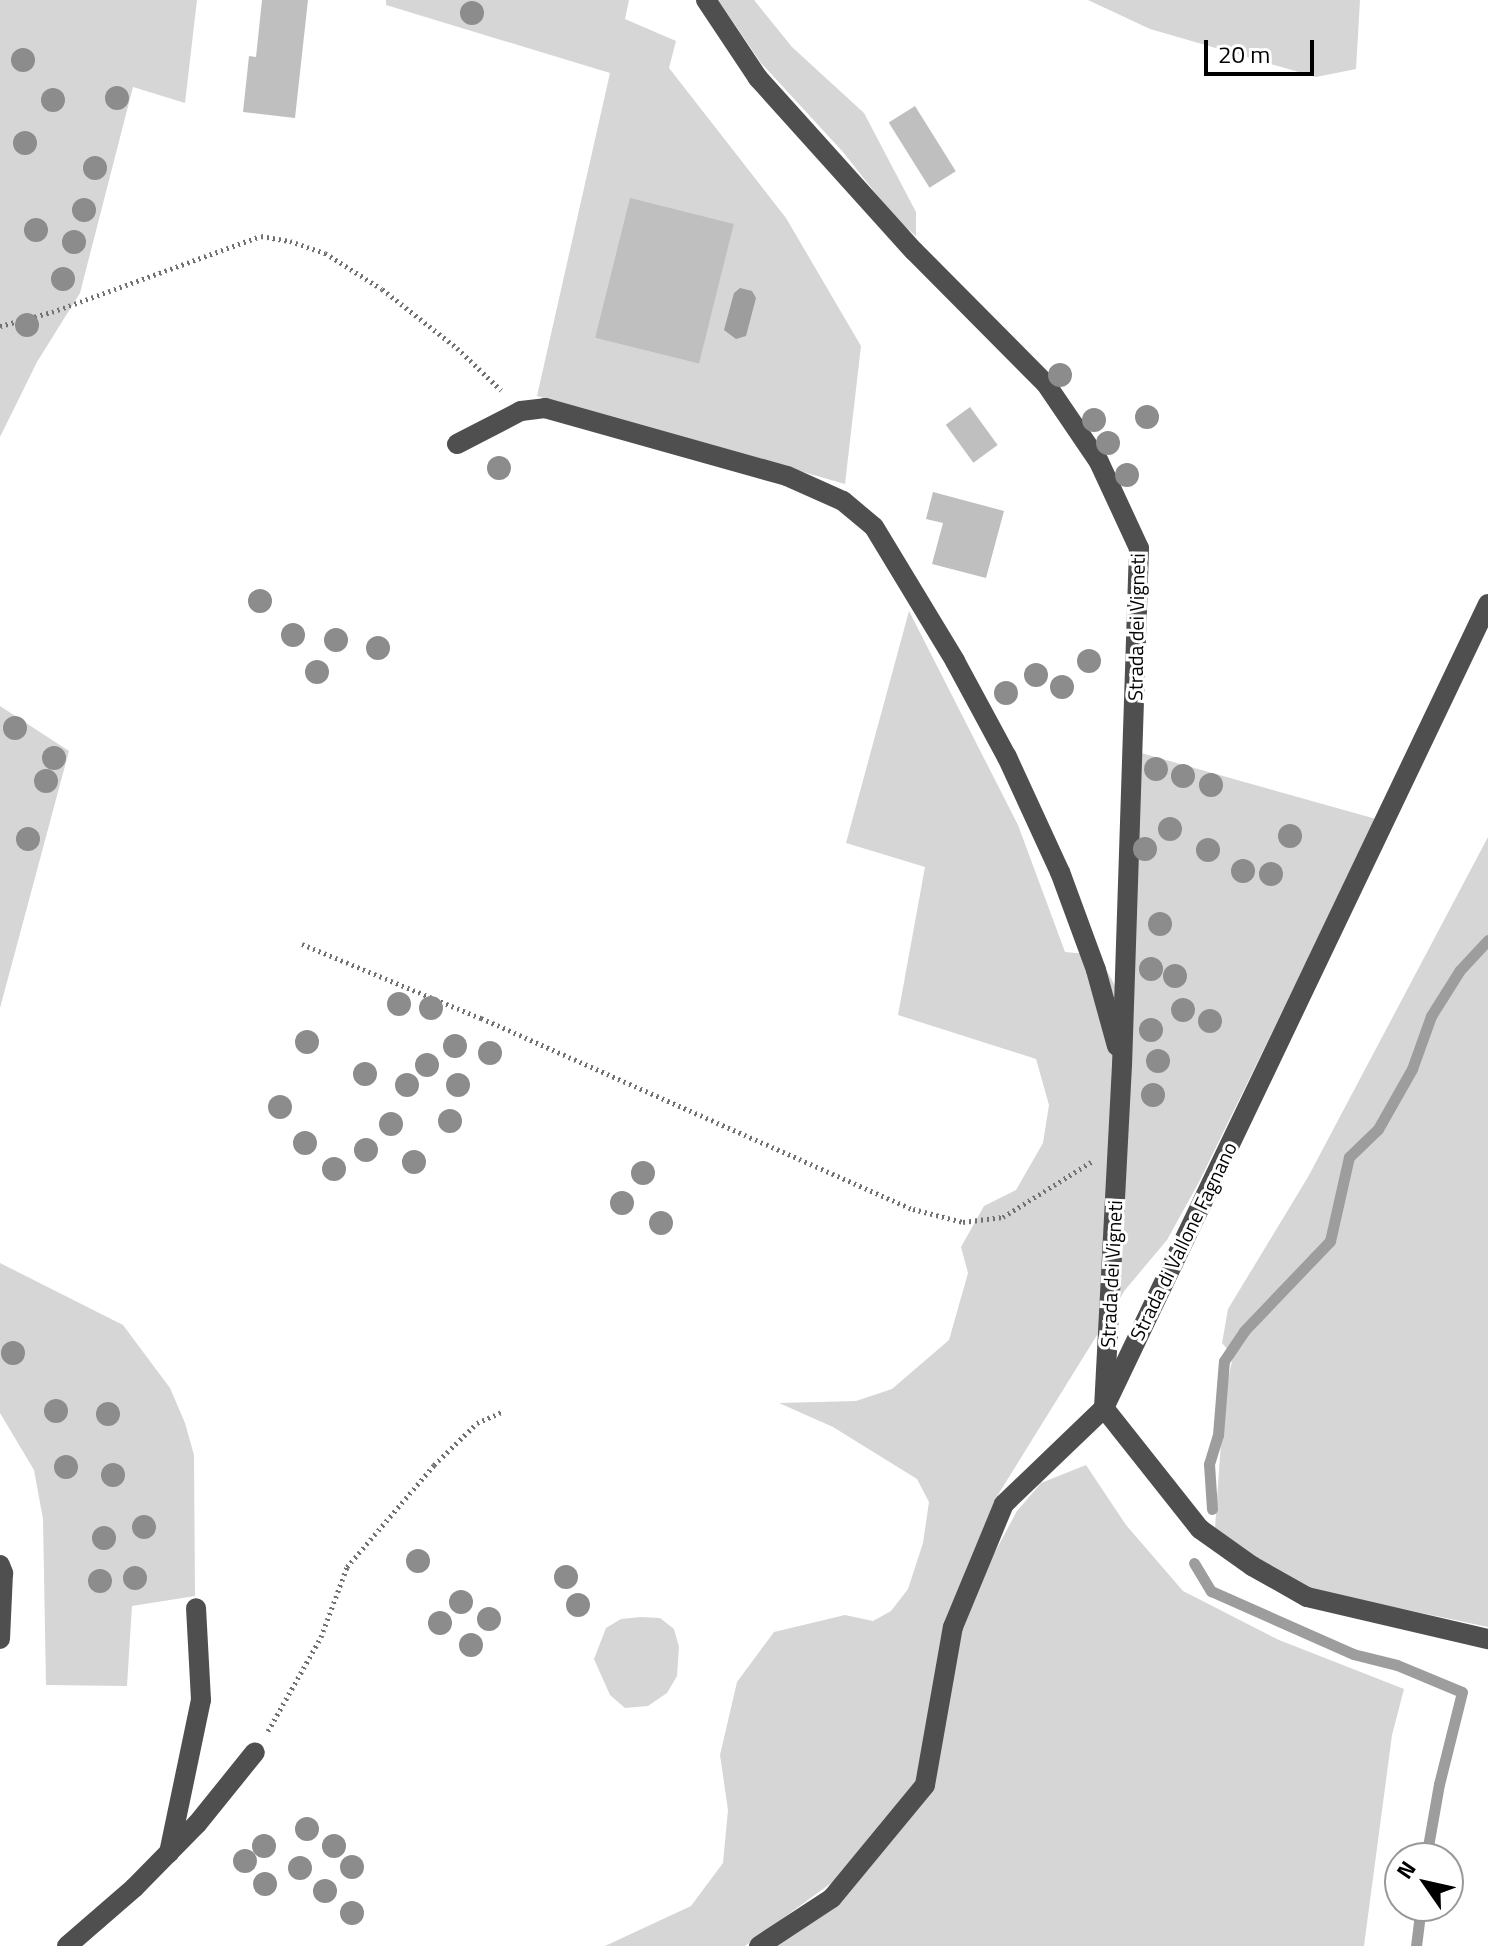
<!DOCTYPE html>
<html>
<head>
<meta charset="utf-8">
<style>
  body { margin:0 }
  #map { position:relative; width:1488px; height:1946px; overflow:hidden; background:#fff; font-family:"Titillium Web",sans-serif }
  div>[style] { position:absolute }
  .green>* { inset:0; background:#d6d6d6 }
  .water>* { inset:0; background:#9d9d9d }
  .stream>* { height:11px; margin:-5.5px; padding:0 5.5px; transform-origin:5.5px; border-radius:5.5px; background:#9d9d9d }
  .building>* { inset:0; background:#bfbfbf; transform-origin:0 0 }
  .path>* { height:5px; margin-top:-2.5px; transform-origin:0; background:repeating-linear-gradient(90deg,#717171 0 2px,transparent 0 6px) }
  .minor>* { height:20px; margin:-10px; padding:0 10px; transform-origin:10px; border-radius:10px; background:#4f4f4f }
  .trees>* { width:24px; height:24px; margin:-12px; border-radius:50%; background:#8c8c8c }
  span { translate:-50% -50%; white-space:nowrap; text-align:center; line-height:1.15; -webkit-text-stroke:6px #fff; paint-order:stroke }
  .street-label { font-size:20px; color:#000 }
  .north { position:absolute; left:1384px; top:1842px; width:80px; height:80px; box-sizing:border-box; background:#fff; border:2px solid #999; border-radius:50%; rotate:304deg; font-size:22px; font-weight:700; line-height:32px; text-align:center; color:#000 }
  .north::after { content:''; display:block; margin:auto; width:28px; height:36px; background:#000; clip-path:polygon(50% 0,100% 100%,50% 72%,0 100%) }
  .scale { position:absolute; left:1204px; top:40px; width:110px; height:36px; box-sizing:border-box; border:4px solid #000; border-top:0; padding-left:10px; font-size:24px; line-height:28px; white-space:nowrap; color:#000; -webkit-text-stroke:6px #fff; paint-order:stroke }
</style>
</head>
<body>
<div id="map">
  <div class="green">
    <div style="clip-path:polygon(0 0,197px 0,185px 103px,133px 87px,80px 293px,37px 362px,0 437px)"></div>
    <div style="clip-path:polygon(386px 0,629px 0,625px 19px,676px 41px,669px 68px,786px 218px,861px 346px,845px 484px,537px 396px,610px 73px,386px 5px)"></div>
    <div style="clip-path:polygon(718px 0,754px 0,792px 47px,864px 113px,916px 212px,916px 236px,896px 219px,843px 152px,761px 63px)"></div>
    <div style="clip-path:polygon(1088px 0,1360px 0,1356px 69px,1316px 77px,1150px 29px)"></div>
    <div style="clip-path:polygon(909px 611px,1018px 825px,1065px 952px,1098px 955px,1132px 1016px,1141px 753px,1376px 819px,1199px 1182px,1167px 1240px,1125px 1290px,996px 1498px,967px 1567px,945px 1635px,921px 1782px,834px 1881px,745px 1946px,605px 1946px,691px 1906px,723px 1863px,728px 1810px,720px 1755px,737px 1682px,774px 1632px,845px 1615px,873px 1621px,891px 1611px,908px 1589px,923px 1543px,929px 1502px,917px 1479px,833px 1427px,779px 1403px,856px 1401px,892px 1389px,949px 1340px,968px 1273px,961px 1247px,984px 1206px,1016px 1190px,1043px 1143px,1049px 1105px,1036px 1059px,898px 1015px,925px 867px,846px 843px)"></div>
    <div style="clip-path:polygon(0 706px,69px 751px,0 1008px)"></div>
    <div style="clip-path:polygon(1488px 837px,1488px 1627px,1304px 1588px,1244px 1554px,1215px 1528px,1224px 1399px,1233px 1356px,1222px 1343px,1228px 1309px,1308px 1177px)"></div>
    <div style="clip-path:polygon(0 1263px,123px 1325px,170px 1388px,185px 1423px,194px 1455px,195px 1596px,132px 1606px,127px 1686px,46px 1685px,43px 1519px,34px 1470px,0 1413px)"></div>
    <div style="clip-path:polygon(1086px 1465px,1126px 1525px,1183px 1591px,1279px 1640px,1404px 1689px,1392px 1735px,1364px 1946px,774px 1946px,931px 1788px,962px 1630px,989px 1563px,1017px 1511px,1041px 1483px)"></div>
    <div style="clip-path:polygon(641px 1617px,660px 1618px,674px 1629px,679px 1647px,677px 1676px,667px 1693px,648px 1706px,625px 1708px,610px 1695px,594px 1659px,606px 1628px,621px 1619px)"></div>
  </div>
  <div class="water">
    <div style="clip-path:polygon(740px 288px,752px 291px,756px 298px,746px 336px,736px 339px,724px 330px,734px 293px)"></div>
  </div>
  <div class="stream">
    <div style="left:1212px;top:1509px;width:45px;rotate:-93.8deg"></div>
    <div style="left:1209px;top:1464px;width:30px;rotate:-73deg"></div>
    <div style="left:1218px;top:1435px;width:74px;rotate:-85.4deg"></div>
    <div style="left:1224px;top:1361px;width:36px;rotate:-56deg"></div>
    <div style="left:1244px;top:1331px;width:124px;rotate:-46.3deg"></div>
    <div style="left:1330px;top:1241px;width:86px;rotate:-77.3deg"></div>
    <div style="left:1349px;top:1157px;width:40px;rotate:-44deg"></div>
    <div style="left:1378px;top:1129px;width:69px;rotate:-60.5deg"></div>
    <div style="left:1412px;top:1069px;width:56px;rotate:-70.3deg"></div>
    <div style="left:1431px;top:1016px;width:54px;rotate:-57.8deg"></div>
    <div style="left:1460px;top:970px;width:41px;rotate:-47deg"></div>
    <div style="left:1194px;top:1563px;width:33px;rotate:59deg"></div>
    <div style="left:1211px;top:1591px;width:155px;rotate:23.9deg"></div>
    <div style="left:1353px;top:1654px;width:45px;rotate:14deg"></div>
    <div style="left:1397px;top:1665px;width:70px;rotate:22.6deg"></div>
    <div style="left:1462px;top:1692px;width:95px;rotate:104deg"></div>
    <div style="left:1439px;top:1784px;width:75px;rotate:100deg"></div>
    <div style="left:1416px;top:1946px;width:40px;rotate:-82.9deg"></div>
  </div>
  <div class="building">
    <div style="clip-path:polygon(262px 0,308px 0,295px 118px,243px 112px,249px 56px,256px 57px)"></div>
    <div style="left:915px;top:106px;width:77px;height:31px;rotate:58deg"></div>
    <div style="left:630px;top:198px;width:107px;height:144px;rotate:14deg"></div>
    <div style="left:970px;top:407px;width:47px;height:30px;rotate:54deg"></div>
    <div style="clip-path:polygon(933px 492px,1004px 511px,986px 578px,932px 564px,943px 523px,926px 519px)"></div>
  </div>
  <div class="path">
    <div style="left:0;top:326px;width:54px;rotate:-15.1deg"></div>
    <div style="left:52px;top:312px;width:222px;rotate:-20deg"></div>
    <div style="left:261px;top:236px;width:29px;rotate:10deg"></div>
    <div style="left:290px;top:241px;width:37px;rotate:19deg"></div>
    <div style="left:325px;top:253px;width:67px;rotate:32.3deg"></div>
    <div style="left:382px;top:289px;width:95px;rotate:38.2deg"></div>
    <div style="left:457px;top:348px;width:61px;rotate:43.7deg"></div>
    <div style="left:302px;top:944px;width:194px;rotate:22.5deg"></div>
    <div style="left:481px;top:1018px;width:472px;rotate:23.9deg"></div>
    <div style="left:913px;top:1209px;width:52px;rotate:14.6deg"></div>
    <div style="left:963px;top:1222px;width:40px;rotate:-7.1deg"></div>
    <div style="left:1003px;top:1217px;width:104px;rotate:-32deg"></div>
    <div style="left:268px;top:1731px;width:108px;rotate:-60.6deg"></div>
    <div style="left:321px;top:1637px;width:75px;rotate:-69.6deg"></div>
    <div style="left:347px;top:1567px;width:134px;rotate:-49.5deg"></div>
    <div style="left:434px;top:1465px;width:60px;rotate:-44.3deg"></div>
    <div style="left:477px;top:1423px;width:27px;rotate:-24deg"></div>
  </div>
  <div class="minor">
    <div style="left:706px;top:0;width:94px;rotate:56.3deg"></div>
    <div style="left:758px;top:78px;width:233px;rotate:48deg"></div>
    <div style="left:914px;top:251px;width:187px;rotate:45.2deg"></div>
    <div style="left:1046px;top:384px;width:94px;rotate:55.8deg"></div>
    <div style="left:1099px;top:462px;width:95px;rotate:65.1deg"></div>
    <div style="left:1139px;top:548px;width:517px;rotate:91.88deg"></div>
    <div style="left:1122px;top:1065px;width:343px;rotate:93deg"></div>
    <div style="left:457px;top:444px;width:72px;rotate:-27.3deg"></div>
    <div style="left:521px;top:411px;width:24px;rotate:-7deg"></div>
    <div style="left:545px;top:408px;width:251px;rotate:15.7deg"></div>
    <div style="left:787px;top:476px;width:61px;rotate:24.1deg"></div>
    <div style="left:843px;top:501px;width:40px;rotate:40deg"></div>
    <div style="left:874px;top:527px;width:157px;rotate:58.8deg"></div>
    <div style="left:955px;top:661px;width:109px;rotate:61.6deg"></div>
    <div style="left:1007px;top:757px;width:127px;rotate:65.3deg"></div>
    <div style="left:1060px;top:872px;width:104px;rotate:69.8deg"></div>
    <div style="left:1096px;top:970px;width:79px;rotate:74.6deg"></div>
    <div style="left:1104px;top:1408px;width:154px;rotate:51.6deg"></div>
    <div style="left:1200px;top:1529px;width:64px;rotate:35.4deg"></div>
    <div style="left:1252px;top:1566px;width:63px;rotate:29.4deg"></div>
    <div style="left:1307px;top:1597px;width:186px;rotate:13.1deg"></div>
    <div style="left:0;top:1565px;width:9px;rotate:69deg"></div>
    <div style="left:3px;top:1573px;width:66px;rotate:92.6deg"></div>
    <div style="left:169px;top:1853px;width:156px;rotate:-78.2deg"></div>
    <div style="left:201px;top:1700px;width:92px;rotate:-93.1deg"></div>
    <div style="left:67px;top:1946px;width:89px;rotate:-40.9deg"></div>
    <div style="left:134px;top:1888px;width:90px;rotate:-45.5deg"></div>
    <div style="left:197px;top:1824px;width:92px;rotate:-51.1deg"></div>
    <div style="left:759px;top:1946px;width:87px;rotate:-33.3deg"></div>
    <div style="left:832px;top:1898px;width:146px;rotate:-50.5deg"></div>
    <div style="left:925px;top:1785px;width:160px;rotate:-80deg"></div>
    <div style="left:953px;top:1627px;width:133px;rotate:-67.5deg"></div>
    <div style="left:1004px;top:1504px;width:139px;rotate:-43.8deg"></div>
    <div style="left:1104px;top:1408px;width:891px;rotate:-64.47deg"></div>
  </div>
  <div class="trees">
    <div style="left:472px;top:13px"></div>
    <div style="left:23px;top:60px"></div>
    <div style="left:117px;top:98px"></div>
    <div style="left:53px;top:100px"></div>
    <div style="left:25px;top:143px"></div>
    <div style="left:95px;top:168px"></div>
    <div style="left:84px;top:210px"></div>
    <div style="left:36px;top:230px"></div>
    <div style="left:74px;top:242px"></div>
    <div style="left:63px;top:279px"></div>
    <div style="left:27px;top:325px"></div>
    <div style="left:1060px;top:375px"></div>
    <div style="left:1147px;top:417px"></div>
    <div style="left:1094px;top:420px"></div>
    <div style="left:1108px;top:443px"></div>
    <div style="left:499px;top:468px"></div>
    <div style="left:1127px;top:475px"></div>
    <div style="left:260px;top:601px"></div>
    <div style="left:293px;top:635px"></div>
    <div style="left:336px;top:640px"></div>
    <div style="left:378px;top:648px"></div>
    <div style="left:1089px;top:661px"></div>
    <div style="left:317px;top:672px"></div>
    <div style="left:1036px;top:675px"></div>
    <div style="left:1062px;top:687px"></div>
    <div style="left:1006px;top:693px"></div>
    <div style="left:15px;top:728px"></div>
    <div style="left:54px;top:758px"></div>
    <div style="left:1156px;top:769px"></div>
    <div style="left:1183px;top:776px"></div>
    <div style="left:46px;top:781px"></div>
    <div style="left:1211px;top:785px"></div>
    <div style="left:1170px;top:829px"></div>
    <div style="left:1290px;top:836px"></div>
    <div style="left:28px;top:839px"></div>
    <div style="left:1145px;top:849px"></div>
    <div style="left:1208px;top:850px"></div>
    <div style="left:1243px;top:871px"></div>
    <div style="left:1271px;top:874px"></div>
    <div style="left:1160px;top:924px"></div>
    <div style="left:1151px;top:969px"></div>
    <div style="left:1175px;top:976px"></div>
    <div style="left:399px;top:1004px"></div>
    <div style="left:431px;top:1008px"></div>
    <div style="left:1183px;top:1010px"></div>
    <div style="left:1210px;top:1021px"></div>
    <div style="left:1151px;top:1030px"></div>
    <div style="left:307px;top:1042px"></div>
    <div style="left:455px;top:1046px"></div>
    <div style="left:490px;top:1053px"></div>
    <div style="left:1158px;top:1061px"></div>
    <div style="left:427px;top:1065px"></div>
    <div style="left:365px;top:1074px"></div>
    <div style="left:407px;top:1085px"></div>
    <div style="left:458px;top:1085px"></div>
    <div style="left:1153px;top:1095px"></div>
    <div style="left:280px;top:1107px"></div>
    <div style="left:450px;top:1121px"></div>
    <div style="left:391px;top:1124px"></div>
    <div style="left:305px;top:1143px"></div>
    <div style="left:366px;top:1150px"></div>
    <div style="left:414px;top:1162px"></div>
    <div style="left:334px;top:1169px"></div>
    <div style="left:643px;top:1173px"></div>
    <div style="left:622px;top:1203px"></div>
    <div style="left:661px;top:1223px"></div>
    <div style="left:13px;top:1353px"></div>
    <div style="left:56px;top:1411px"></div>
    <div style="left:108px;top:1414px"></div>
    <div style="left:66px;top:1467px"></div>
    <div style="left:113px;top:1475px"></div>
    <div style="left:144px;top:1527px"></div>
    <div style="left:104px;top:1538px"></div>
    <div style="left:418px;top:1561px"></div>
    <div style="left:566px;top:1577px"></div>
    <div style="left:135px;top:1578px"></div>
    <div style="left:100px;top:1581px"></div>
    <div style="left:461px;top:1602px"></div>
    <div style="left:578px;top:1605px"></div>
    <div style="left:489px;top:1619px"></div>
    <div style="left:440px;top:1623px"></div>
    <div style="left:471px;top:1645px"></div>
    <div style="left:307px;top:1829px"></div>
    <div style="left:264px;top:1846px"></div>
    <div style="left:334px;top:1846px"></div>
    <div style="left:245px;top:1861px"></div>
    <div style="left:352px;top:1867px"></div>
    <div style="left:300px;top:1868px"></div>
    <div style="left:265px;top:1884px"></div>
    <div style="left:325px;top:1891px"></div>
    <div style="left:352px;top:1913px"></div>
  </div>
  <div class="street-label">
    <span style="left:1136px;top:627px;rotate:-89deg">Strada dei Vigneti</span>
    <span style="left:1183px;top:1241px;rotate:-64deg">Strada di Vallone Fagnano</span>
    <span style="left:1111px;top:1274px;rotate:-87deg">Strada dei Vigneti</span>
  </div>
  <div class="north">N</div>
  <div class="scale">20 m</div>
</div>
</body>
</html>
